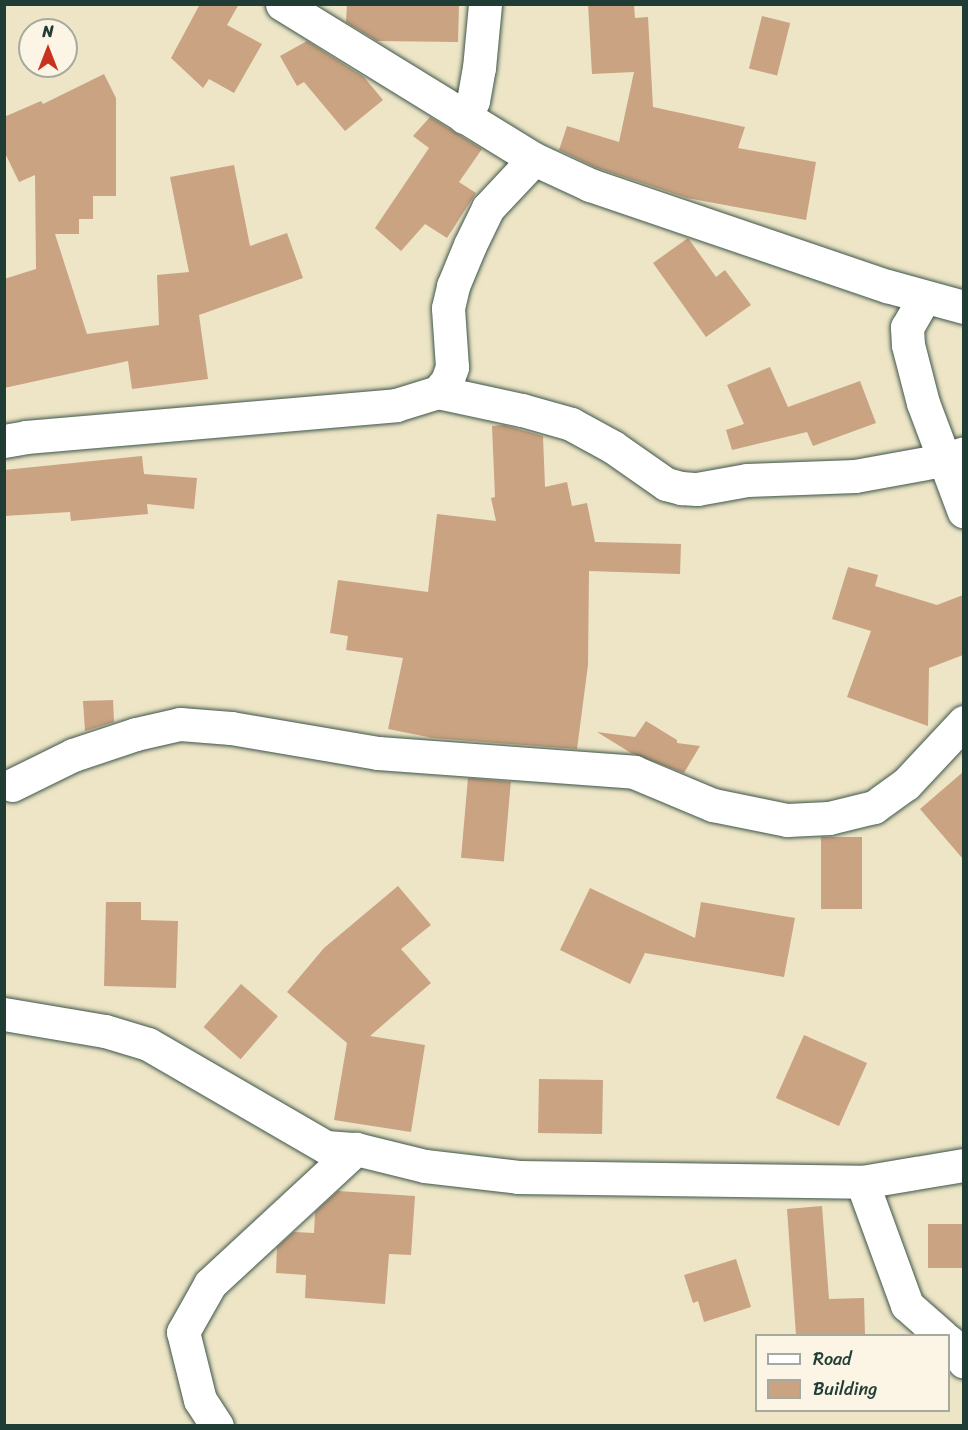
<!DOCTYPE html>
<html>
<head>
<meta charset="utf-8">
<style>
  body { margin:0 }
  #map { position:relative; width:968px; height:1430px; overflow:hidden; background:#ede5c6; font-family:Sriracha,sans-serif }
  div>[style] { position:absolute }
  .building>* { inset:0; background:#c9a382; transform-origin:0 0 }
  .roads { filter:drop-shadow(0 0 2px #3e564a) drop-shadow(0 0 2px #3e564a) }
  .minor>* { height:33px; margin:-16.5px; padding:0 16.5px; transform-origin:16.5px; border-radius:16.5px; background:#fff }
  span { translate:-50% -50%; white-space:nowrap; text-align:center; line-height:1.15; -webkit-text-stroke:4.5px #fcf5e5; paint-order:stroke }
  .frame { position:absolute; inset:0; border:6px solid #1f3d34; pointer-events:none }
  .legend { position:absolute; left:755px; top:1334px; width:195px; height:78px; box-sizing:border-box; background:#fcf5e5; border:2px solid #a4ab9e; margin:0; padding:8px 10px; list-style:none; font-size:18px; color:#1f3d34 }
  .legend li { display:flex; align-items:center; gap:12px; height:30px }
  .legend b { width:30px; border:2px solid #a4ab9e }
  .north { position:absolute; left:18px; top:18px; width:60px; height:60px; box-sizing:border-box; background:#fcf5e5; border:2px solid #a4ab9e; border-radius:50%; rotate:0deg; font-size:16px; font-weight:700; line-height:24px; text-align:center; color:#1f3d34 }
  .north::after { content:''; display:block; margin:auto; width:21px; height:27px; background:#c8321e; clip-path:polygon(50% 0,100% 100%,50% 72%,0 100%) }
</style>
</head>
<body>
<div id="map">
  <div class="building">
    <div style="clip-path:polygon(200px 4px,239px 4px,227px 25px,262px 44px,234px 93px,209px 79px,203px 88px,171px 58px)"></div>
    <div style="clip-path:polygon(347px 4px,459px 4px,458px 42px,377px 41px,346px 22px)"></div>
    <div style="clip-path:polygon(588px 4px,634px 4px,635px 18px,648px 17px,653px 107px,745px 127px,738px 148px,816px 162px,806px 220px,687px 198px,597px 168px,559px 150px,567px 126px,619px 142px,634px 72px,592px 74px)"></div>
    <div style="left:762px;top:16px;width:29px;height:54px;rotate:14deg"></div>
    <div style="clip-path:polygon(307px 41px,364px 77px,383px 100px,345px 131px,304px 82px,297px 86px,280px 56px)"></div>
    <div style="clip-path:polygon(104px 74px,116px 98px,116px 196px,93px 196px,93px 219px,79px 219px,79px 234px,55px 234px,87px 334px,159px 325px,157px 275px,189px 272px,170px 177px,234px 165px,250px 246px,287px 233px,303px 278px,199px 315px,208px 379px,132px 389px,128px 361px,4px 388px,4px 279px,36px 269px,35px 175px,19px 182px,4px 151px,4px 117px,41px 101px,43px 104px)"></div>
    <div style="clip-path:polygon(430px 117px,482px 149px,459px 182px,476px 193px,447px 238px,425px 224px,401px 251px,375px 228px,429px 148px,413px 136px)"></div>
    <div style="clip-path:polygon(688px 238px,716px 277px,725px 270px,751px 305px,706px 337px,653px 263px)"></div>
    <div style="clip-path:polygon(770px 367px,788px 407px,860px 381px,876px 423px,813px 446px,807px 432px,732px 450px,726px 430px,744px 424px,727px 385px)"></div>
    <div style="clip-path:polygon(504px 425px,543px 436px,545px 487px,567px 482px,572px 506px,587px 503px,595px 542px,681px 544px,680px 574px,589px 571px,588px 665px,577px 749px,433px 738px,388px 729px,403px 658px,346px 650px,348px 636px,330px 633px,338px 580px,428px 592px,437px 514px,496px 521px,491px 498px,495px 497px,492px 426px)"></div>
    <div style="clip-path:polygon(142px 456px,144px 474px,197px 478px,194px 509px,147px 504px,148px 514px,71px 521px,70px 512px,4px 516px,4px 470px)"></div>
    <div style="clip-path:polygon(848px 567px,878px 575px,875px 586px,937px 605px,963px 595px,963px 655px,929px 668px,928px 726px,847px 697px,871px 631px,832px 619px)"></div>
    <div style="clip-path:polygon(113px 700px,114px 722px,85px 731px,83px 701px)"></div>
    <div style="clip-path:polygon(646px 721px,677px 740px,677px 743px,700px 746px,684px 773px,631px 753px,597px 732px,635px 737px)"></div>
    <div style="clip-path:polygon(963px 772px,963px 859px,920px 809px)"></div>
    <div style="left:468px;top:778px;width:43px;height:80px;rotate:5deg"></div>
    <div style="left:821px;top:837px;width:41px;height:72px"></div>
    <div style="clip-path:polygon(398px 886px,431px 925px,401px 949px,431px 983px,370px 1036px,425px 1045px,411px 1132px,334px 1120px,347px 1043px,287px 992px,324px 948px)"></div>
    <div style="clip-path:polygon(590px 888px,695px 938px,701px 902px,795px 918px,784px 977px,645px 953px,630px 984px,560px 950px)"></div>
    <div style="clip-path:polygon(106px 902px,141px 902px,141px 920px,178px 921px,176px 988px,104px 986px)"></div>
    <div style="left:241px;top:984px;width:49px;height:57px;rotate:41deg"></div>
    <div style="left:804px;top:1035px;width:69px;height:69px;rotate:24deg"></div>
    <div style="left:539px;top:1079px;width:64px;height:54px;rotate:1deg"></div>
    <div style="clip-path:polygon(338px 1191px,415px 1196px,411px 1255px,389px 1254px,385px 1304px,305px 1298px,306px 1275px,276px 1273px,277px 1247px,294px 1232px,314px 1233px,315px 1212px)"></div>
    <div style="clip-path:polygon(822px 1206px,829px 1299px,864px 1298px,865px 1335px,796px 1335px,787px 1209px)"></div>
    <div style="left:963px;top:1224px;width:44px;height:35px;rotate:90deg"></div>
    <div style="clip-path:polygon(736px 1259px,751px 1307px,704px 1322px,698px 1301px,693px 1303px,684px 1275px)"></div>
  </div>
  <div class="roads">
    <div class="minor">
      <div style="left:282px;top:4px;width:296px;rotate:31.6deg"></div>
      <div style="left:534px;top:159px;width:62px;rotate:24.9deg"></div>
      <div style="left:590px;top:185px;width:314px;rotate:18.8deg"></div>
      <div style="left:887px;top:286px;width:80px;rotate:15.3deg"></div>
      <div style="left:464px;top:117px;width:18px;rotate:-61deg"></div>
      <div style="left:473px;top:101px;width:34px;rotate:-80deg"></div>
      <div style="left:479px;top:68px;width:64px;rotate:-84.6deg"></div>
      <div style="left:924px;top:298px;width:34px;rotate:120deg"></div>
      <div style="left:907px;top:327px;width:18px;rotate:87deg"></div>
      <div style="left:908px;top:345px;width:60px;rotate:75.5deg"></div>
      <div style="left:923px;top:403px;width:116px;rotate:69.4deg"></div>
      <div style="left:438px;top:392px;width:86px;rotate:12.1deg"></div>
      <div style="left:522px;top:410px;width:51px;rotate:15.9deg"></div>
      <div style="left:571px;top:424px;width:48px;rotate:28.7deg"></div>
      <div style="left:613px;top:447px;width:65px;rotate:34.9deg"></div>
      <div style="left:666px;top:484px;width:16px;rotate:15deg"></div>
      <div style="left:681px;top:488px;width:16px;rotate:4deg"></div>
      <div style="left:697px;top:489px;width:51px;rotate:-10.2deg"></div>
      <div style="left:747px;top:480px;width:108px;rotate:-2.1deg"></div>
      <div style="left:855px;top:476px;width:89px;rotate:-10.3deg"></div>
      <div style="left:943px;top:460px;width:22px;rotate:-18deg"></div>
      <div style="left:4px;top:441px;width:22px;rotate:-10deg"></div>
      <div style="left:26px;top:437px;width:371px;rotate:-4.9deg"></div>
      <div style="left:396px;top:405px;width:44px;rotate:-17.2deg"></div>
      <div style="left:438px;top:392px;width:14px;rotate:-51deg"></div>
      <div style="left:447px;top:381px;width:15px;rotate:-70deg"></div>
      <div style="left:452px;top:367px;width:59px;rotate:-93.9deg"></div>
      <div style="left:448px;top:308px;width:23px;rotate:-77deg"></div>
      <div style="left:453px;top:286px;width:44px;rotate:-67.5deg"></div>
      <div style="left:470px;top:245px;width:41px;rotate:-64.1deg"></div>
      <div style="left:488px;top:208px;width:67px;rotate:-46.8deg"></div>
      <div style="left:12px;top:785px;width:68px;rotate:-26.2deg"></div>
      <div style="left:73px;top:755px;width:66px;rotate:-18.4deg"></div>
      <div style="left:136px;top:734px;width:45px;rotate:-12.8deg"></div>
      <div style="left:180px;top:724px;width:51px;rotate:4.5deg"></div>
      <div style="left:231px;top:728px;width:149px;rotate:9.7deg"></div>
      <div style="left:378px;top:753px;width:257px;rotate:4.2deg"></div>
      <div style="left:634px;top:772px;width:86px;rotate:22.7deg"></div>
      <div style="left:713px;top:805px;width:76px;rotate:11.5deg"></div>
      <div style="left:787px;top:820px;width:42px;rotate:-2.7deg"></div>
      <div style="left:829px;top:818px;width:46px;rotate:-13.7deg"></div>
      <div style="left:874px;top:807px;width:39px;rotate:-36deg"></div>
      <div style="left:906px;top:784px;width:85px;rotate:-46.9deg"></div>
      <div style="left:4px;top:1014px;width:102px;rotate:9.6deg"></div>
      <div style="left:105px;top:1031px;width:45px;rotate:16.8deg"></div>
      <div style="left:148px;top:1044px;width:206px;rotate:30.1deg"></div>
      <div style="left:326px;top:1147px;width:30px;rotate:4deg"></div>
      <div style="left:356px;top:1149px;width:71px;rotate:13.8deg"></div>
      <div style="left:425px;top:1166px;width:94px;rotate:6.7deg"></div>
      <div style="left:518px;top:1177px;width:344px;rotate:0.8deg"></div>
      <div style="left:862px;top:1182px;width:103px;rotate:-9.5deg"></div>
      <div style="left:862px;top:1182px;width:131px;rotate:69.9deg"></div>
      <div style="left:907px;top:1305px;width:47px;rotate:41.5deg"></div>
      <div style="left:948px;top:1341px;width:9px;rotate:41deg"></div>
      <div style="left:955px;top:1347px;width:17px;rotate:59deg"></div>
      <div style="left:217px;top:1426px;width:31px;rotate:-123deg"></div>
      <div style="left:200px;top:1400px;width:70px;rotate:-104deg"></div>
      <div style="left:183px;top:1332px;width:55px;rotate:-60.6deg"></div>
      <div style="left:210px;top:1284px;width:199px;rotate:-42.8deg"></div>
    </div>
  </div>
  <div class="frame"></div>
  <ul class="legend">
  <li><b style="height:8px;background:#fff"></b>Road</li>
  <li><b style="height:16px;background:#c9a382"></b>Building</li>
  </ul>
  <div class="north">N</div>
</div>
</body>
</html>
